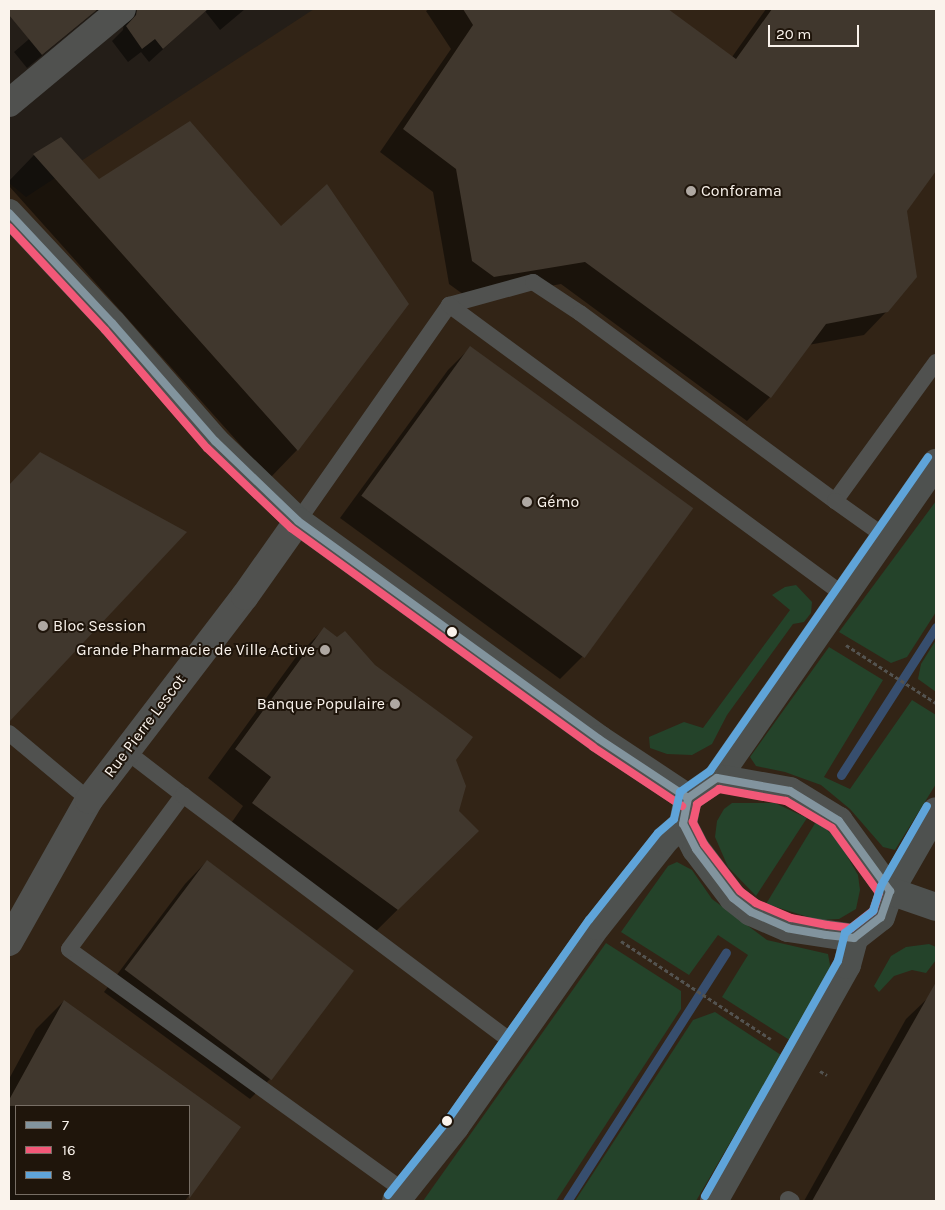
<!DOCTYPE html>
<html>
<head>
<meta charset="utf-8">
<style>
  body { margin:0 }
  #map { position:relative; width:945px; height:1210px; overflow:hidden; background:#241e18; font-family:Karla,sans-serif }
  div>[style] { position:absolute }
  .built>* { inset:0; background:#322416 }
  .green>* { inset:0; background:#24432a }
  .shadow>* { inset:0; background:#0007 }
  .stream>* { height:9px; margin:-4.5px; padding:0 4.5px; transform-origin:4.5px; border-radius:4.5px; background:#374e6e }
  .building>* { inset:0; background:#40372d; transform-origin:0 0 }
  .path>* { height:3px; margin-top:-1.5px; transform-origin:0; background:repeating-linear-gradient(90deg,#535350 0 4px,transparent 0 6.5px) }
  .lane>* { height:16px; margin:-8px; padding:0 8px; transform-origin:8px; border-radius:8px; background:#50514f }
  .street>* { height:28px; margin:-14px; padding:0 14px; transform-origin:14px; border-radius:14px; background:#50514f }
  .secondary>* { height:28px; margin:-14px; padding:0 14px; transform-origin:14px; border-radius:14px; background:#4e514f }
  .bus-1>* { height:8px; margin:-4px; padding:0 4px; transform-origin:4px; border-radius:4px; background:#82949e }
  .bus-2>* { height:8px; margin:-4px; padding:0 4px; transform-origin:4px; border-radius:4px; background:#f25878 }
  .bus-3>* { height:8px; margin:-4px; padding:0 4px; transform-origin:4px; border-radius:4px; background:#5fa4d9 }
  .dots>* { width:14px; height:14px; translate:-50% -50%; box-sizing:border-box; border:2px solid #1f150b; border-radius:50% }
  span { translate:-50% -50%; white-space:nowrap; text-align:center; line-height:1.15; -webkit-text-stroke:4px #1f150b; paint-order:stroke }
  .poi-label { font-size:16px; color:#faf3ec }
  .left { translate:0 -50%; text-align:left }
  .right { translate:-100% -50%; text-align:right }
  .street-label { font-size:16px; color:#faf3ec }
  .frame { position:absolute; inset:0; border:10px solid #faf3ec; pointer-events:none }
  .legend { position:absolute; left:15px; top:1105px; width:175px; height:90px; box-sizing:border-box; background:#1f150b; border:1px solid #776e65; margin:0; padding:6px 9px; list-style:none; font-size:15px; color:#faf3ec }
  .legend li { display:flex; align-items:center; gap:10px; height:25px }
  .legend b { width:25px; border:1px solid #776e65 }
  .scale { position:absolute; left:768px; top:25px; width:91px; height:22px; box-sizing:border-box; border:2px solid #faf3ec; border-top:0; padding-left:6px; font-size:15px; line-height:18px; white-space:nowrap; color:#faf3ec; -webkit-text-stroke:4px #1f150b; paint-order:stroke }
</style>
</head>
<body>
<div id="map">
  <div class="built">
    <div style="clip-path:polygon(evenodd,314px 9px,936px 9px,936px 1201px,9px 1201px,9px 183px,26px 197px,314px 9px,16px 1106px,189px 1106px,189px 1194px,16px 1194px,16px 1106px)"></div>
  </div>
  <div class="green">
    <div style="clip-path:polygon(936px 501px,936px 612px,907px 657px,891px 663px,839px 632px)"></div>
    <div style="clip-path:polygon(796px 585px,812px 602px,811px 613px,804px 622px,793px 624px,727px 715px,712px 744px,692px 755px,667px 754px,650px 748px,649px 737px,684px 722px,703px 728px,790px 610px,772px 595px,785px 587px)"></div>
    <div style="clip-path:polygon(936px 640px,936px 692px,918px 679px,921px 664px)"></div>
    <div style="clip-path:polygon(829px 647px,883px 680px,824px 777px,850px 789px,912px 700px,936px 715px,936px 784px,895px 850px,883px 847px,850px 809px,821px 785px,785px 772px,756px 766px,750px 757px)"></div>
    <div style="clip-path:polygon(732px 803px,775px 803px,807px 818px,756px 896px,728px 867px,715px 837px,717px 821px,724px 809px)"></div>
    <div style="clip-path:polygon(817px 820px,839px 842px,858px 875px,860px 890px,856px 909px,839px 919px,818px 920px,766px 904px)"></div>
    <div style="clip-path:polygon(677px 862px,692px 870px,712px 899px,767px 940px,828px 954px,831px 970px,791px 1041px,722px 997px,748px 955px,718px 935px,689px 975px,621px 932px,668px 866px)"></div>
    <div style="clip-path:polygon(606px 943px,681px 991px,681px 1009px,556px 1201px,423px 1201px)"></div>
    <div style="clip-path:polygon(929px 944px,936px 947px,936px 960px,926px 973px,912px 970px,894px 976px,879px 992px,874px 986px,891px 956px,906px 947px)"></div>
    <div style="clip-path:polygon(715px 1012px,781px 1055px,696px 1201px,575px 1201px,693px 1020px)"></div>
  </div>
  <div class="shadow">
    <div style="clip-path:polygon(64px 9px,107px 9px,96px 11px,27px 68px,14px 52px)"></div>
    <div style="clip-path:polygon(113px 9px,143px 11px,245px 9px,220px 30px,205px 11px,149px 62px,141px 52px,128px 62px,112px 41px,123px 30px,124px 21px)"></div>
    <div style="clip-path:polygon(429px 9px,666px 9px,732px 57px,766px 9px,895px 9px,908px 24px,922px 9px,936px 9px,936px 170px,906px 211px,887px 311px,864px 335px,808px 345px,770px 397px,747px 421px,561px 284px,471px 300px,449px 284px,433px 192px,380px 152px,451px 49px,426px 11px)"></div>
    <div style="clip-path:polygon(61px 138px,99px 181px,281px 227px,297px 450px,270px 478px,9px 186px,9px 181px,34px 155px)"></div>
    <div style="clip-path:polygon(470px 348px,691px 508px,582px 657px,560px 679px,340px 518px,448px 370px)"></div>
    <div style="clip-path:polygon(40px 454px,185px 532px,9px 720px,9px 486px)"></div>
    <div style="clip-path:polygon(324px 629px,455px 760px,458px 811px,477px 831px,369px 938px,225px 832px,243px 806px,208px 778px,296px 657px)"></div>
    <div style="clip-path:polygon(207px 861px,272px 1077px,250px 1099px,104px 992px,185px 884px)"></div>
    <div style="clip-path:polygon(929px 997px,936px 1001px,936px 1201px,804px 1201px,906px 1019px)"></div>
    <div style="clip-path:polygon(evenodd,64px 1001px,239px 1127px,185px 1201px,9px 1201px,9px 1079px,36px 1029px,64px 1001px,16px 1106px,189px 1106px,189px 1194px,16px 1194px,16px 1106px)"></div>
  </div>
  <div class="stream">
    <div style="left:841px;top:775px;width:176px;rotate:-57.3deg"></div>
    <div style="left:567px;top:1201px;width:295px;rotate:-57.4deg"></div>
  </div>
  <div class="building">
    <div style="clip-path:polygon(9px 9px,98px 9px,42px 55px,9px 15px)"></div>
    <div style="clip-path:polygon(137px 9px,208px 9px,163px 49px,155px 39px,142px 49px,126px 26px,136px 15px)"></div>
    <div style="clip-path:polygon(463px 9px,668px 9px,736px 59px,772px 9px,936px 9px,936px 171px,907px 211px,917px 277px,888px 312px,826px 324px,771px 398px,585px 262px,494px 277px,472px 261px,456px 169px,403px 129px,473px 25px)"></div>
    <div style="clip-path:polygon(190px 121px,281px 226px,327px 184px,409px 304px,298px 451px,33px 154px,61px 137px,99px 179px)"></div>
    <div style="left:470px;top:346px;width:276px;height:185px;rotate:36deg"></div>
    <div style="clip-path:polygon(40px 452px,187px 532px,9px 722px,9px 485px)"></div>
    <div style="clip-path:polygon(324px 627px,337px 637px,345px 631px,375px 665px,473px 737px,456px 760px,466px 786px,459px 811px,479px 831px,398px 910px,252px 803px,271px 777px,235px 749px)"></div>
    <div style="left:207px;top:860px;width:184px;height:137px;rotate:37deg"></div>
    <div style="clip-path:polygon(936px 982px,936px 1201px,812px 1201px)"></div>
    <div style="clip-path:polygon(64px 1000px,241px 1127px,189px 1199px,189px 1106px,9px 1106px,9px 1100px)"></div>
  </div>
  <div class="path">
    <div style="left:846px;top:645px;width:107px;rotate:32.8deg"></div>
    <div style="left:621px;top:941px;width:179px;rotate:33.2deg"></div>
    <div style="left:820px;top:1071px;width:8px;rotate:30deg"></div>
  </div>
  <div class="lane">
    <div style="left:449px;top:305px;width:87px;rotate:-15.3deg"></div>
    <div style="left:533px;top:282px;width:56px;rotate:33.4deg"></div>
    <div style="left:580px;top:313px;width:317px;rotate:36.4deg"></div>
    <div style="left:835px;top:501px;width:172px;rotate:-54deg"></div>
    <div style="left:835px;top:501px;width:60px;rotate:35.5deg"></div>
    <div style="left:298px;top:521px;width:264px;rotate:-55deg"></div>
    <div style="left:449px;top:305px;width:489px;rotate:36.3deg"></div>
    <div style="left:9px;top:733px;width:104px;rotate:39.9deg"></div>
    <div style="left:126px;top:751px;width:72px;rotate:37.7deg"></div>
    <div style="left:404px;top:1191px;width:413px;rotate:-144.2deg"></div>
    <div style="left:69px;top:949px;width:192px;rotate:-53.5deg"></div>
    <div style="left:183px;top:795px;width:415px;rotate:36.9deg"></div>
    <div style="left:788px;top:1199px;width:4px;rotate:27deg"></div>
  </div>
  <div class="street">
    <div style="left:9px;top:103px;width:147px;rotate:-39.8deg"></div>
    <div style="left:9px;top:942px;width:163px;rotate:-60.6deg"></div>
    <div style="left:89px;top:800px;width:257px;rotate:-52.6deg"></div>
    <div style="left:245px;top:596px;width:92px;rotate:-54.8deg"></div>
  </div>
  <div class="secondary">
    <div style="left:9px;top:213px;width:151px;rotate:46.9deg"></div>
    <div style="left:112px;top:323px;width:157px;rotate:48.9deg"></div>
    <div style="left:215px;top:441px;width:115px;rotate:43.9deg"></div>
    <div style="left:298px;top:521px;width:372px;rotate:35.9deg"></div>
    <div style="left:599px;top:739px;width:107px;rotate:33.5deg"></div>
    <div style="left:717px;top:778px;width:384px;rotate:-55.2deg"></div>
    <div style="left:890px;top:891px;width:87px;rotate:-126.1deg"></div>
    <div style="left:839px;top:821px;width:57px;rotate:-148.5deg"></div>
    <div style="left:790px;top:791px;width:74px;rotate:-169.9deg"></div>
    <div style="left:717px;top:778px;width:35px;rotate:145deg"></div>
    <div style="left:688px;top:798px;width:26px;rotate:101deg"></div>
    <div style="left:683px;top:824px;width:28px;rotate:63deg"></div>
    <div style="left:696px;top:849px;width:61px;rotate:52.9deg"></div>
    <div style="left:733px;top:898px;width:23px;rotate:38deg"></div>
    <div style="left:751px;top:912px;width:40px;rotate:23.4deg"></div>
    <div style="left:788px;top:928px;width:67px;rotate:8.6deg"></div>
    <div style="left:854px;top:938px;width:34px;rotate:-38deg"></div>
    <div style="left:881px;top:917px;width:28px;rotate:-71deg"></div>
    <div style="left:890px;top:891px;width:92px;rotate:-60.1deg"></div>
    <div style="left:890px;top:891px;width:49px;rotate:19.2deg"></div>
    <div style="left:396px;top:1201px;width:95px;rotate:-51.4deg"></div>
    <div style="left:455px;top:1127px;width:246px;rotate:-54.8deg"></div>
    <div style="left:597px;top:926px;width:111px;rotate:-51.6deg"></div>
    <div style="left:666px;top:839px;width:23px;rotate:-41deg"></div>
    <div style="left:714px;top:1201px;width:271px;rotate:-60.6deg"></div>
    <div style="left:847px;top:965px;width:28px;rotate:-75deg"></div>
  </div>
  <div class="bus-1">
    <div style="left:9px;top:213px;width:151px;rotate:46.9deg"></div>
    <div style="left:112px;top:323px;width:157px;rotate:48.9deg"></div>
    <div style="left:215px;top:441px;width:115px;rotate:43.9deg"></div>
    <div style="left:298px;top:521px;width:372px;rotate:35.9deg"></div>
    <div style="left:599px;top:739px;width:107px;rotate:33.5deg"></div>
    <div style="left:717px;top:778px;width:74px;rotate:10.1deg"></div>
    <div style="left:790px;top:791px;width:57px;rotate:31.5deg"></div>
    <div style="left:839px;top:821px;width:87px;rotate:53.9deg"></div>
    <div style="left:890px;top:891px;width:28px;rotate:109deg"></div>
    <div style="left:881px;top:917px;width:34px;rotate:142deg"></div>
    <div style="left:854px;top:938px;width:28px;rotate:-174deg"></div>
    <div style="left:826px;top:935px;width:39px;rotate:-170deg"></div>
    <div style="left:788px;top:928px;width:40px;rotate:-156.6deg"></div>
    <div style="left:751px;top:912px;width:23px;rotate:-142deg"></div>
    <div style="left:733px;top:898px;width:61px;rotate:-127.1deg"></div>
    <div style="left:696px;top:849px;width:28px;rotate:-117deg"></div>
    <div style="left:683px;top:824px;width:26px;rotate:-79deg"></div>
    <div style="left:688px;top:798px;width:35px;rotate:-35deg"></div>
  </div>
  <div class="bus-2">
    <div style="left:9px;top:227px;width:141px;rotate:47deg"></div>
    <div style="left:105px;top:330px;width:156px;rotate:49.2deg"></div>
    <div style="left:207px;top:448px;width:116px;rotate:43.6deg"></div>
    <div style="left:291px;top:528px;width:373px;rotate:35.9deg"></div>
    <div style="left:593px;top:747px;width:107px;rotate:33.5deg"></div>
    <div style="left:719px;top:789px;width:68px;rotate:10.2deg"></div>
    <div style="left:786px;top:801px;width:53px;rotate:30.4deg"></div>
    <div style="left:832px;top:828px;width:80px;rotate:54.1deg"></div>
    <div style="left:879px;top:893px;width:19px;rotate:108deg"></div>
    <div style="left:873px;top:911px;width:28px;rotate:142deg"></div>
    <div style="left:851px;top:928px;width:24px;rotate:-173deg"></div>
    <div style="left:827px;top:925px;width:37px;rotate:-169deg"></div>
    <div style="left:791px;top:918px;width:38px;rotate:-157deg"></div>
    <div style="left:756px;top:903px;width:20px;rotate:-143deg"></div>
    <div style="left:740px;top:891px;width:59px;rotate:-127.5deg"></div>
    <div style="left:704px;top:844px;width:25px;rotate:-117deg"></div>
    <div style="left:693px;top:822px;width:18px;rotate:-77deg"></div>
    <div style="left:697px;top:804px;width:27px;rotate:-34deg"></div>
  </div>
  <div class="bus-3">
    <div style="left:388px;top:1195px;width:95px;rotate:-51.4deg"></div>
    <div style="left:447px;top:1121px;width:246px;rotate:-54.8deg"></div>
    <div style="left:589px;top:920px;width:111px;rotate:-51.6deg"></div>
    <div style="left:658px;top:833px;width:21px;rotate:-41deg"></div>
    <div style="left:674px;top:819px;width:28px;rotate:-77deg"></div>
    <div style="left:680px;top:792px;width:37px;rotate:-35deg"></div>
    <div style="left:710px;top:771px;width:382px;rotate:-55.2deg"></div>
    <div style="left:705px;top:1196px;width:270px;rotate:-60.5deg"></div>
    <div style="left:838px;top:961px;width:29px;rotate:-76deg"></div>
    <div style="left:845px;top:933px;width:36px;rotate:-38deg"></div>
    <div style="left:873px;top:911px;width:26px;rotate:-72deg"></div>
    <div style="left:881px;top:886px;width:92px;rotate:-60.1deg"></div>
  </div>
  <div class="dots">
    <div style="left:691px;top:191px;background:#afa8a2"></div>
    <div style="left:527px;top:502px;background:#afa8a2"></div>
    <div style="left:43px;top:626px;background:#afa8a2"></div>
    <div style="left:452px;top:632px;background:#faf3ec"></div>
    <div style="left:325px;top:650px;background:#afa8a2"></div>
    <div style="left:395px;top:704px;background:#afa8a2"></div>
    <div style="left:447px;top:1121px;background:#faf3ec"></div>
  </div>
  <div class="poi-label">
    <span class="left" style="left:701px;top:191px">Conforama</span>
    <span class="left" style="left:537px;top:502px">Gémo</span>
    <span class="left" style="left:53px;top:626px">Bloc Session</span>
    <span class="right" style="left:315px;top:650px">Grande Pharmacie de Ville Active</span>
    <span class="right" style="left:385px;top:704px">Banque Populaire</span>
  </div>
  <div class="street-label">
    <span style="left:145px;top:726px;rotate:-53deg">Rue Pierre Lescot</span>
  </div>
  <div class="frame"></div>
  <ul class="legend">
  <li><b style="height:6px;background:#82949e"></b>7</li>
  <li><b style="height:6px;background:#f25878"></b>16</li>
  <li><b style="height:6px;background:#5fa4d9"></b>8</li>
  </ul>
  <div class="scale">20 m</div>
</div>
</body>
</html>
